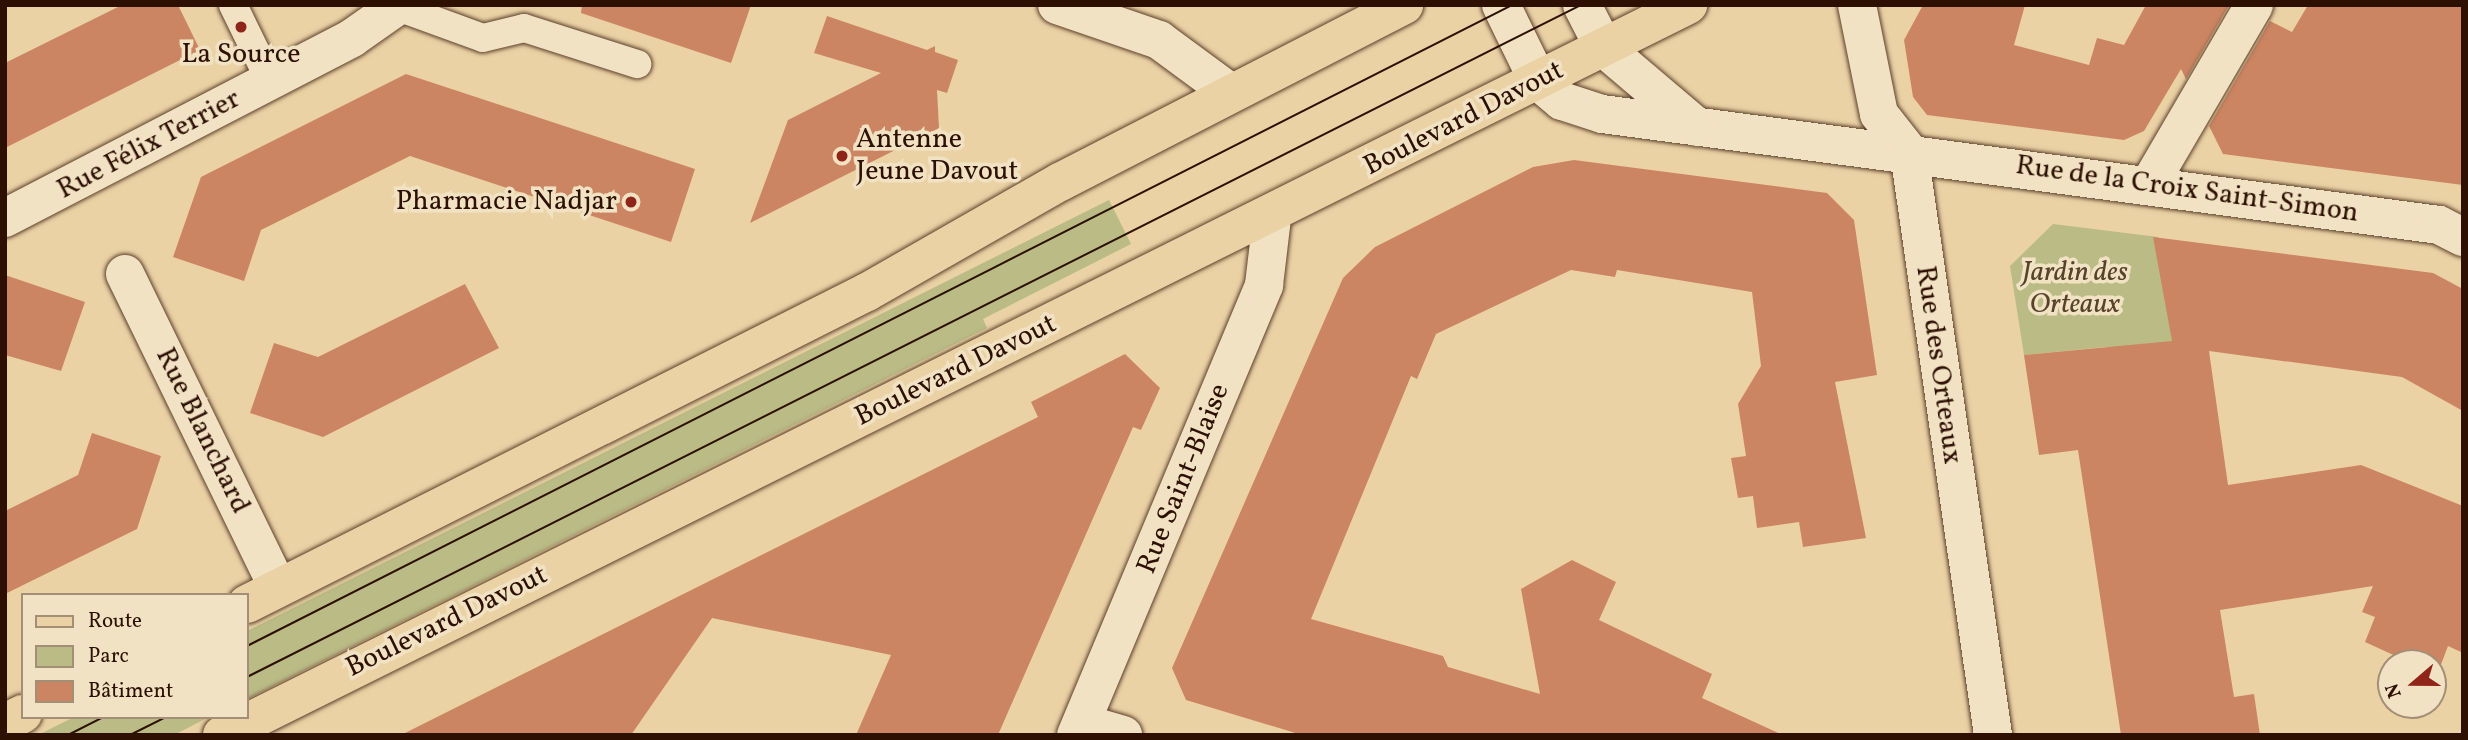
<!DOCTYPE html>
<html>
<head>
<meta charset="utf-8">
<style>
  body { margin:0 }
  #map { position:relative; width:2468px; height:740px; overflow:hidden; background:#ebd2a5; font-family:Vollkorn,serif }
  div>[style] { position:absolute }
  .green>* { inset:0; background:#babb85 }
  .building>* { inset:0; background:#cc8562 }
  .roads { filter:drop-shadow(0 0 2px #5c402b) drop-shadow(0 0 2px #5c402b) }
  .service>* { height:28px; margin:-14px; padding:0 14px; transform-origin:14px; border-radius:14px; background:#f2e2c4 }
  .pedestrian>* { height:38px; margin:-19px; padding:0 19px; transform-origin:19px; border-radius:19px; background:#f2e2c4 }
  .minor>* { height:38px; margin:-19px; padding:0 19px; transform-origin:19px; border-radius:19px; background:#f2e2c4 }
  .primary>* { height:38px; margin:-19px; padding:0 19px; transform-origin:19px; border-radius:19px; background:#ebd2a5 }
  .tram>* { height:2px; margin:-1px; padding:0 1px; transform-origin:1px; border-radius:1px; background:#2d1002 }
  .dots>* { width:19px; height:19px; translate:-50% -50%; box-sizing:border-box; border:4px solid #f2e2c4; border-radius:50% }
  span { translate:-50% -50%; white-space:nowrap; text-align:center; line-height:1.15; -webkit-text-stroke:7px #f2e2c4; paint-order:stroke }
  .poi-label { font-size:28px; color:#2d1002 }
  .left { translate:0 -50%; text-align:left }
  .right { translate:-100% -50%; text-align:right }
  .street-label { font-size:28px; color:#2d1002 }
  .park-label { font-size:28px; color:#574329; font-style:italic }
  .frame { position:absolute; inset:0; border:7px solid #2d1002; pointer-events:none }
  .legend { position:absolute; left:21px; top:593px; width:228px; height:126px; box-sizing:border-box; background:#f2e2c4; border:2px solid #a38e76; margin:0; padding:9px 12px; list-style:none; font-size:21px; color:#2d1002 }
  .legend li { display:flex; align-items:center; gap:14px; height:35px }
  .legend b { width:35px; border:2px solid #a38e76 }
  .north { position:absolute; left:2377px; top:649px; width:70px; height:70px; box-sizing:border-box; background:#f2e2c4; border:2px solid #a38e76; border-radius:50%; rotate:250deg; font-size:19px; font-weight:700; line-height:28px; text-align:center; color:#2d1002 }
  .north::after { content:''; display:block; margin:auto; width:24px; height:32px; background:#8f2418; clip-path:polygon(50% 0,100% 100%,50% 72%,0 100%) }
</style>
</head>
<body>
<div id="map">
  <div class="green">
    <div style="clip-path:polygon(1109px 200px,1131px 244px,983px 319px,987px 328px,247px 699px,247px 631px)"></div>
    <div style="clip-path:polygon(2053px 224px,2158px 237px,2174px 355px,2105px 347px,2024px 355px,2010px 266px)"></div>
    <div style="clip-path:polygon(74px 717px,209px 717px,174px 735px,38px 735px)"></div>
  </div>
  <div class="building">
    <div style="clip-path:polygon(122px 5px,178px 5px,200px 50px,5px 148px,5px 63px)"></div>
    <div style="clip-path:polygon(582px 5px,751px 5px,731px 63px,581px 13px)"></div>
    <div style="clip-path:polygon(1923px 5px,2025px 5px,2014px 45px,2089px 65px,2097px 38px,2124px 45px,2146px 5px,2229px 5px,2186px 79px,2181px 69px,2144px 131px,2124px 140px,1927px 115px,1913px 97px,1904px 40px)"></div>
    <div style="clip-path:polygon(2308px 5px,2463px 5px,2463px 185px,2223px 154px,2209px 126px,2270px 21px,2292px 32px)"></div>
    <div style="clip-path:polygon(827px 16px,927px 50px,935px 46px,935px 52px,958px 60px,947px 93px,937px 90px,939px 128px,750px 223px,788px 120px,881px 73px,814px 53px)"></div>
    <div style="clip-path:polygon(406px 74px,695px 169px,671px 242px,410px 156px,261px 230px,244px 281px,173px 257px,201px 177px)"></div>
    <div style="clip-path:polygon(1574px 160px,1827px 193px,1854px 220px,1877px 375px,1835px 382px,1866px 538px,1803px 547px,1799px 522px,1757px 528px,1753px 496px,1738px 498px,1731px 458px,1746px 456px,1738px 404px,1761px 366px,1752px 292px,1617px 270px,1615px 277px,1571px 270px,1436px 334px,1417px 379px,1411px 376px,1311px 619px,1443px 656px,1448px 667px,1540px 694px,1521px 589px,1572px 560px,1616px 582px,1599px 620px,1712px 674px,1702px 698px,1783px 735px,1302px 735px,1186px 700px,1172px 668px,1343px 278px,1375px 247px,1533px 167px)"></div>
    <div style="clip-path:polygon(2153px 237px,2433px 273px,2463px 289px,2463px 411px,2402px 377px,2209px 351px,2228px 485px,2361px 465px,2463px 506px,2463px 653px,2448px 646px,2437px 675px,2433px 663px,2411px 663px,2365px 642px,2375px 617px,2362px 612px,2373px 586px,2220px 610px,2234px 697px,2254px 694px,2260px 735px,2121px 735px,2078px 450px,2039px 455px,2024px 355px,2172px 341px)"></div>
    <div style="clip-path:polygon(5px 275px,85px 302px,61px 371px,5px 355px)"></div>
    <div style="clip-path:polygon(465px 284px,499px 348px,323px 437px,250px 413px,274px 343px,318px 357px)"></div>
    <div style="clip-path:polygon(1125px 354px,1160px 388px,1141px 430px,1133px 427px,998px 735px,856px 735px,891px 655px,712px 618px,631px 735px,401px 735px,1038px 417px,1031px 402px)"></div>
    <div style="clip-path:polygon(92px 433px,161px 456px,137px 529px,5px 594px,5px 511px,78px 475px)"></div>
  </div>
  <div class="roads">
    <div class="service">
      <div style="left:233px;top:5px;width:85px;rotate:64deg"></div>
      <div style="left:398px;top:7px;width:90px;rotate:20deg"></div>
      <div style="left:483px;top:38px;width:42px;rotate:-13.7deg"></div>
      <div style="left:524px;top:28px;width:119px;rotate:17.7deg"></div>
    </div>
    <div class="pedestrian">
      <div style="left:1857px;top:5px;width:111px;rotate:78.6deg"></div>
      <div style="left:1879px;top:114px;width:48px;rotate:51.7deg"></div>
      <div style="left:125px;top:274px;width:349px;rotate:64deg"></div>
    </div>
    <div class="minor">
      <div style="left:1057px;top:5px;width:108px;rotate:18.9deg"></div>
      <div style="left:1159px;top:40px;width:89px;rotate:36.4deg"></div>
      <div style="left:1501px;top:5px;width:85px;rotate:64deg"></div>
      <div style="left:1538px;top:81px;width:31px;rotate:40deg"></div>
      <div style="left:1562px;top:101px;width:42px;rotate:18deg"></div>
      <div style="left:1602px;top:114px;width:844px;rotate:7.55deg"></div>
      <div style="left:2439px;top:225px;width:27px;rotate:27deg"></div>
      <div style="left:1582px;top:5px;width:48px;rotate:62.9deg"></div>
      <div style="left:1604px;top:48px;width:122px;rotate:40.3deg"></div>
      <div style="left:1909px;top:152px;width:589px;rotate:81.8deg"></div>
      <div style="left:2149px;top:185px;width:208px;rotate:-59.7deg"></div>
      <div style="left:5px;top:218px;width:391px;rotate:-27.4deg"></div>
      <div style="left:352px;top:38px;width:57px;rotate:-35.1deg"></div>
      <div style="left:1082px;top:723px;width:43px;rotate:16.3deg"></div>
      <div style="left:1076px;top:735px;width:488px;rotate:-67.3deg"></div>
      <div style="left:1264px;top:285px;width:67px;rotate:-83.2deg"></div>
    </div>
    <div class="primary">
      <div style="left:247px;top:604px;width:694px;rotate:-26.71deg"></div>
      <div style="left:867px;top:292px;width:222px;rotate:-29.7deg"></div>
      <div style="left:1060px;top:182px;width:387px;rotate:-27.2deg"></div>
      <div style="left:5px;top:723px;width:20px;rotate:-27deg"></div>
      <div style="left:222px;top:735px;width:1638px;rotate:-26.47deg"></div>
    </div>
  </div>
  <div class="tram">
    <div style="left:247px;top:646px;width:1418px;rotate:-26.87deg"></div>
    <div style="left:247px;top:677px;width:1494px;rotate:-26.74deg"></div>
    <div style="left:68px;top:735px;width:39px;rotate:-27deg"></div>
    <div style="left:130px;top:735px;width:40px;rotate:-26.6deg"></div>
  </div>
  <div class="dots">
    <div style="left:241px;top:27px;background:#8f2418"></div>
    <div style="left:842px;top:156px;background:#8f2418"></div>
    <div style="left:631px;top:202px;background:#8f2418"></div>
  </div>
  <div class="poi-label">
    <span style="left:241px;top:55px">La Source</span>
    <span class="left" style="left:856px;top:156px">Antenne<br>Jeune Davout</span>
    <span class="right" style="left:617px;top:202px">Pharmacie Nadjar</span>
  </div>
  <div class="street-label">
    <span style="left:1464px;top:119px;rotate:-27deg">Boulevard Davout</span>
    <span style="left:149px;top:145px;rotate:-28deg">Rue Félix Terrier</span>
    <span style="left:2187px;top:190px;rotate:8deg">Rue de la Croix Saint-Simon</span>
    <span style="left:1938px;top:365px;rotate:82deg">Rue des Orteaux</span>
    <span style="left:956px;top:371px;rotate:-26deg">Boulevard Davout</span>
    <span style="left:202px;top:431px;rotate:64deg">Rue Blanchard</span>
    <span style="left:1184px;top:479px;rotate:-68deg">Rue Saint-Blaise</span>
    <span style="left:447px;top:622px;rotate:-26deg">Boulevard Davout</span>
  </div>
  <div class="park-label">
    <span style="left:2075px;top:289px">Jardin des<br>Orteaux</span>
  </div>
  <div class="frame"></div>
  <ul class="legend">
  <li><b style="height:9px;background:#ebd2a5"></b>Route</li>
  <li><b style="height:19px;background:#babb85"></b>Parc</li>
  <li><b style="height:19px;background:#cc8562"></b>Bâtiment</li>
  </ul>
  <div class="north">N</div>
</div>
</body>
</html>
